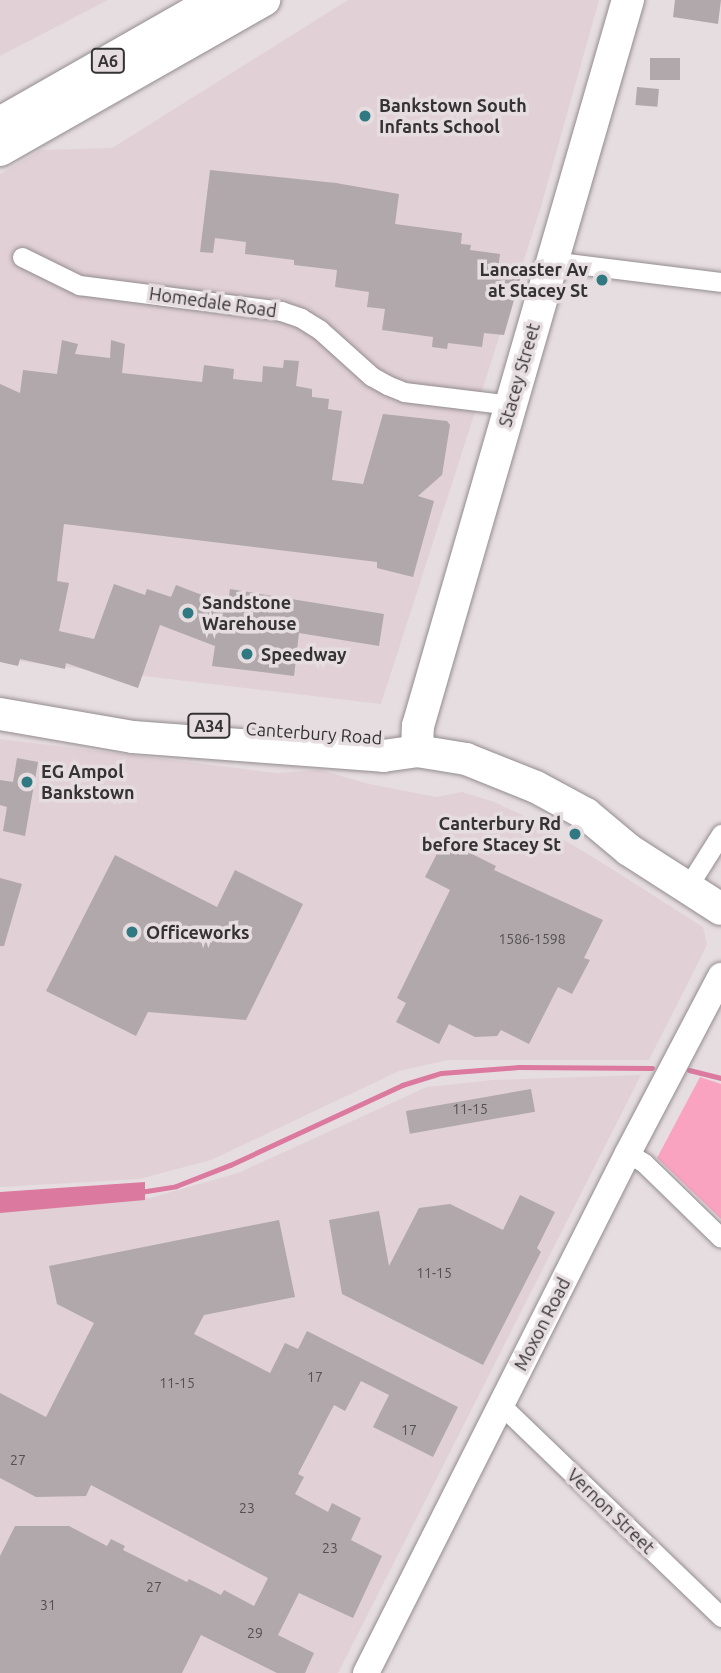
<!DOCTYPE html>
<html>
<head>
<meta charset="utf-8">
<style>
  body { margin:0 }
  #map { position:relative; width:721px; height:1673px; overflow:hidden; background:#e6dde0; font-family:Ubuntu,sans-serif }
  div>[style] { position:absolute }
  .built>* { inset:0; background:#e1d0d5 }
  .green>* { inset:0; background:#f9a3c1 }
  .water>* { inset:0; background:#dc799e }
  .stream>* { height:5px; margin:-2.5px; padding:0 2.5px; transform-origin:2.5px; border-radius:2.5px; background:#dc799e }
  .building>* { inset:0; background:#b0a8aa; transform-origin:0 0 }
  .roads { filter:drop-shadow(0 0 2px #938c8e) drop-shadow(0 0 2px #938c8e) }
  .minor>* { height:19px; margin:-9.5px; padding:0 9.5px; transform-origin:9.5px; border-radius:9.5px; background:#fff }
  .secondary>* { height:26px; margin:-13px; padding:0 13px; transform-origin:13px; border-radius:13px; background:#fff }
  .trunk>* { height:32px; margin:-16px; padding:0 16px; transform-origin:16px; border-radius:16px; background:#fff }
  .dots>* { width:19px; height:19px; translate:-50% -50%; box-sizing:border-box; border:4px solid #e6dde0; border-radius:50% }
  span { translate:-50% -50%; white-space:nowrap; text-align:center; line-height:1.15; -webkit-text-stroke:7px #e6dde0; paint-order:stroke }
  .number-label { font-size:14px; color:#545051 }
  .number-label span { -webkit-text-stroke-width:0 }
  .shield-label span { padding:2px 5px; background:#e6dde0; border:2px solid; border-radius:5px; -webkit-text-stroke-width:0 }
  .shield-label { font-size:16px; color:#353233; font-weight:700 }
  .poi-label { font-size:18px; color:#353233; font-weight:700 }
  .left { translate:0 -50%; text-align:left }
  .right { translate:-100% -50%; text-align:right }
  .street-label { font-size:18px; color:#353233 }
</style>
</head>
<body>
<div id="map">
  <div class="built">
    <div style="clip-path:polygon(0 0,108px 0,0 56px)"></div>
    <div style="clip-path:polygon(348px 0,599px 0,540px 210px,381px 704px,0 659px,0 174px,41px 150px,112px 148px)"></div>
    <div style="clip-path:polygon(0 739px,277px 773px,320px 770px,369px 784px,436px 797px,462px 792px,494px 802px,524px 816px,601px 862px,703px 927px,707px 945px,649px 1060px,448px 1060px,399px 1071px,211px 1160px,139px 1179px,0 1187px)"></div>
    <div style="clip-path:polygon(641px 1075px,338px 1673px,0 1673px,0 1211px,150px 1198px,238px 1173px,427px 1087px,493px 1080px)"></div>
  </div>
  <div class="green">
    <div style="clip-path:polygon(700px 1077px,721px 1084px,721px 1219px,657px 1158px)"></div>
  </div>
  <div class="water">
    <div style="clip-path:polygon(145px 1182px,145px 1200px,0 1213px,0 1192px)"></div>
  </div>
  <div class="stream">
    <div style="left:689px;top:1070px;width:33px;rotate:14deg"></div>
    <div style="left:140px;top:1192px;width:36px;rotate:-9deg"></div>
    <div style="left:176px;top:1186px;width:58px;rotate:-21.3deg"></div>
    <div style="left:230px;top:1165px;width:190px;rotate:-24.9deg"></div>
    <div style="left:402px;top:1085px;width:41px;rotate:-17.1deg"></div>
    <div style="left:441px;top:1073px;width:78px;rotate:-4.4deg"></div>
    <div style="left:519px;top:1067px;width:133px;rotate:0.4deg"></div>
  </div>
  <div class="building">
    <div style="clip-path:polygon(675px 0,721px 0,718px 24px,673px 17px)"></div>
    <div style="left:650px;top:58px;width:30px;height:22px"></div>
    <div style="left:637px;top:87px;width:22px;height:18px;rotate:5deg"></div>
    <div style="clip-path:polygon(210px 170px,336px 183px,399px 194px,395px 224px,462px 233px,461px 244px,471px 245px,470px 250px,500px 254px,498px 269px,522px 272px,504px 335px,484px 333px,482px 347px,448px 343px,447px 349px,432px 347px,433px 337px,382px 330px,385px 309px,367px 307px,369px 292px,335px 287px,337px 270px,294px 265px,294px 260px,245px 254px,246px 242px,215px 238px,213px 253px,200px 252px)"></div>
    <div style="clip-path:polygon(62px 340px,78px 344px,75px 354px,110px 358px,111px 340px,125px 344px,122px 373px,202px 382px,204px 365px,234px 369px,233px 379px,262px 382px,263px 366px,283px 368px,284px 360px,299px 361px,296px 386px,312px 389px,312px 397px,329px 399px,328px 409px,342px 411px,332px 480px,363px 484px,383px 414px,447px 421px,450px 425px,442px 475px,418px 496px,434px 501px,413px 577px,377px 568px,377px 562px,64px 524px,57px 581px,69px 583px,59px 631px,94px 639px,114px 584px,145px 595px,147px 589px,171px 597px,176px 585px,228px 605px,230px 589px,384px 614px,379px 646px,299px 633px,294px 676px,212px 666px,215px 646px,160px 625px,138px 688px,66px 663px,65px 669px,20px 659px,18px 666px,0 662px,0 384px,20px 393px,23px 370px,57px 374px)"></div>
    <div style="clip-path:polygon(17px 758px,38px 762px,25px 836px,3px 831px,7px 807px,0 805px,0 780px,13px 782px)"></div>
    <div style="clip-path:polygon(444px 840px,496px 866px,494px 870px,603px 920px,584px 958px,590px 960px,572px 994px,558px 987px,529px 1044px,501px 1030px,497px 1036px,475px 1037px,449px 1024px,439px 1044px,396px 1022px,406px 1003px,397px 998px,450px 890px,425px 877px)"></div>
    <div style="clip-path:polygon(115px 855px,217px 907px,235px 870px,303px 904px,246px 1020px,148px 1012px,136px 1036px,46px 991px)"></div>
    <div style="clip-path:polygon(0 878px,22px 884px,4px 946px,0 946px)"></div>
    <div style="left:531px;top:1089px;width:23px;height:127px;rotate:80deg"></div>
    <div style="clip-path:polygon(520px 1195px,555px 1212px,537px 1248px,541px 1252px,483px 1365px,342px 1294px,329px 1220px,379px 1211px,389px 1266px,419px 1208px,450px 1204px,503px 1230px)"></div>
    <div style="clip-path:polygon(279px 1220px,295px 1297px,204px 1315px,194px 1334px,270px 1373px,285px 1343px,298px 1349px,307px 1331px,458px 1407px,433px 1457px,373px 1427px,389px 1395px,361px 1381px,345px 1411px,334px 1405px,298px 1474px,304px 1477px,295px 1494px,328px 1512px,332px 1503px,361px 1518px,351px 1540px,382px 1556px,353px 1618px,299px 1593px,278px 1635px,314px 1653px,305px 1673px,277px 1673px,201px 1635px,182px 1673px,0 1673px,0 1556px,15px 1526px,69px 1526px,107px 1546px,111px 1539px,125px 1546px,123px 1550px,187px 1582px,189px 1579px,221px 1595px,224px 1590px,254px 1606px,268px 1578px,91px 1485px,86px 1496px,36px 1497px,0 1478px,0 1393px,46px 1417px,94px 1323px,57px 1304px,49px 1266px)"></div>
  </div>
  <div class="roads">
    <div class="minor">
      <div style="left:22px;top:257px;width:64px;rotate:26.2deg"></div>
      <div style="left:79px;top:285px;width:204px;rotate:7.3deg"></div>
      <div style="left:281px;top:311px;width:21px;rotate:19deg"></div>
      <div style="left:301px;top:318px;width:22px;rotate:32deg"></div>
      <div style="left:320px;top:330px;width:69px;rotate:42deg"></div>
      <div style="left:371px;top:376px;width:18px;rotate:29deg"></div>
      <div style="left:387px;top:385px;width:18px;rotate:22deg"></div>
      <div style="left:404px;top:392px;width:108px;rotate:6.9deg"></div>
      <div style="left:552px;top:261px;width:170px;rotate:7.1deg"></div>
      <div style="left:687px;top:888px;width:64px;rotate:-57.8deg"></div>
      <div style="left:628px;top:1153px;width:19px;rotate:32deg"></div>
      <div style="left:644px;top:1163px;width:107px;rotate:44.2deg"></div>
      <div style="left:501px;top:1405px;width:306px;rotate:43.9deg"></div>
    </div>
    <div class="secondary">
      <div style="left:366px;top:1673px;width:582px;rotate:-63.26deg"></div>
      <div style="left:628px;top:1153px;width:200px;rotate:-62.3deg"></div>
    </div>
    <div class="trunk">
      <div style="left:0;top:123px;width:249px;rotate:-29.7deg"></div>
      <div style="left:0;top:150px;width:304px;rotate:-29.6deg"></div>
      <div style="left:0;top:714px;width:135px;rotate:9.8deg"></div>
      <div style="left:133px;top:737px;width:251px;rotate:4.3deg"></div>
      <div style="left:383px;top:756px;width:34px;rotate:-8deg"></div>
      <div style="left:417px;top:751px;width:50px;rotate:9.3deg"></div>
      <div style="left:466px;top:759px;width:75px;rotate:21.8deg"></div>
      <div style="left:536px;top:787px;width:57px;rotate:28.4deg"></div>
      <div style="left:586px;top:814px;width:56px;rotate:39.9deg"></div>
      <div style="left:629px;top:850px;width:109px;rotate:32.7deg"></div>
      <div style="left:417px;top:751px;width:25px;rotate:-88deg"></div>
      <div style="left:418px;top:726px;width:756px;rotate:-73.87deg"></div>
    </div>
  </div>
  <div class="dots">
    <div style="left:365px;top:116px;background:#307882"></div>
    <div style="left:602px;top:280px;background:#307882"></div>
    <div style="left:188px;top:613px;background:#307882"></div>
    <div style="left:247px;top:654px;background:#307882"></div>
    <div style="left:27px;top:782px;background:#307882"></div>
    <div style="left:575px;top:834px;background:#307882"></div>
    <div style="left:132px;top:932px;background:#307882"></div>
  </div>
  <div class="number-label">
    <span style="left:532px;top:939px">1586-1598</span>
    <span style="left:470px;top:1109px">11-15</span>
    <span style="left:434px;top:1273px">11-15</span>
    <span style="left:315px;top:1377px">17</span>
    <span style="left:177px;top:1383px">11-15</span>
    <span style="left:409px;top:1430px">17</span>
    <span style="left:18px;top:1460px">27</span>
    <span style="left:247px;top:1508px">23</span>
    <span style="left:330px;top:1548px">23</span>
    <span style="left:154px;top:1587px">27</span>
    <span style="left:48px;top:1605px">31</span>
    <span style="left:255px;top:1633px">29</span>
  </div>
  <div class="shield-label">
    <span style="left:108px;top:61px">A6</span>
    <span style="left:209px;top:726px">A34</span>
  </div>
  <div class="poi-label">
    <span class="left" style="left:379px;top:116px">Bankstown South<br>Infants School</span>
    <span class="right" style="left:588px;top:280px">Lancaster Av<br>at Stacey St</span>
    <span class="left" style="left:202px;top:613px">Sandstone<br>Warehouse</span>
    <span class="left" style="left:261px;top:654px">Speedway</span>
    <span class="left" style="left:41px;top:782px">EG Ampol<br>Bankstown</span>
    <span class="right" style="left:561px;top:834px">Canterbury Rd<br>before Stacey St</span>
    <span class="left" style="left:146px;top:932px">Officeworks</span>
  </div>
  <div class="street-label">
    <span style="left:213px;top:302px;rotate:8deg">Homedale Road</span>
    <span style="left:519px;top:375px;rotate:-74deg">Stacey Street</span>
    <span style="left:314px;top:733px;rotate:4deg">Canterbury Road</span>
    <span style="left:542px;top:1324px;rotate:-63deg">Moxon Road</span>
    <span style="left:611px;top:1511px;rotate:44deg">Vernon Street</span>
  </div>
</div>
</body>
</html>
